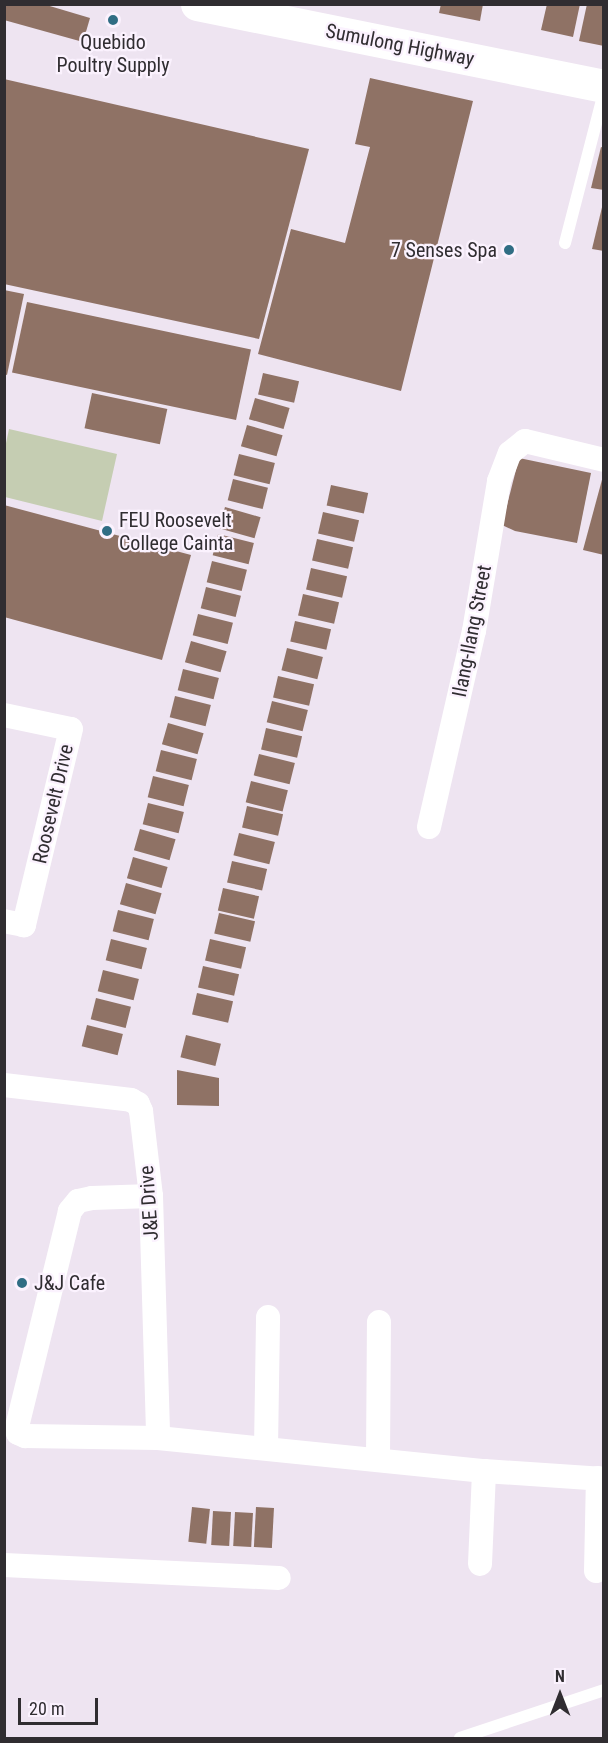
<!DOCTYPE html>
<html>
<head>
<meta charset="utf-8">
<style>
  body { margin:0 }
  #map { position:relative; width:608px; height:1743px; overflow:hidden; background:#eee4f1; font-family:"Roboto Condensed",sans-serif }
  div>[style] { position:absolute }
  .green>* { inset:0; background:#c5cdb2 }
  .building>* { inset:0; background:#8f7265; transform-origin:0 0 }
  .lane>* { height:12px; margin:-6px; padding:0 6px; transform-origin:6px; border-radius:6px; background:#fff }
  .street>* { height:24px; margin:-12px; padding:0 12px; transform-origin:12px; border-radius:12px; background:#fff }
  .secondary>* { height:33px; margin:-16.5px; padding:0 16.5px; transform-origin:16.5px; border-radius:16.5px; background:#fff }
  .dots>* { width:16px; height:16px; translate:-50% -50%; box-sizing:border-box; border:3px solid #fbf2fe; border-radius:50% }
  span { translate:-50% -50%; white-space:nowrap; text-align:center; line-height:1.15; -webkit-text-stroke:4.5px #fbf2fe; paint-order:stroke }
  .poi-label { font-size:20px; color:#302d31 }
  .right { translate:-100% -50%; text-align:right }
  .left { translate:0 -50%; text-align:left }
  .street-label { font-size:20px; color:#302d31 }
  .frame { position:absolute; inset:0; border:6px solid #302d31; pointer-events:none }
  .north { position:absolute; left:530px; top:1665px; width:60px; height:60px; -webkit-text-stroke:4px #fbf2fe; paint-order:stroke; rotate:0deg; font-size:16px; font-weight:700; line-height:24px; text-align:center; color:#302d31 }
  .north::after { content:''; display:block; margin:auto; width:21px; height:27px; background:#302d31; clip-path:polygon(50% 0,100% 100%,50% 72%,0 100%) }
  .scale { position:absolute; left:18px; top:1698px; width:80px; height:27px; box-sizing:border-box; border:3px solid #302d31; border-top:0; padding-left:8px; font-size:18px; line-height:21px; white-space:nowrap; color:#302d31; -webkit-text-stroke:4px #fbf2fe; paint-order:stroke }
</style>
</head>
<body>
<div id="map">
  <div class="green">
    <div style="clip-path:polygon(9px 429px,117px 454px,102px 521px,5px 497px,5px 448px)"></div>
  </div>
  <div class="building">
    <div style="clip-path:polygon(4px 4px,43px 4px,90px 18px,83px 42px,4px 20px)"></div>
    <div style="clip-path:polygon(441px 4px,483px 4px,480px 21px,439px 13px)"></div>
    <div style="clip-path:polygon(547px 4px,580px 4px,573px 37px,541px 30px)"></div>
    <div style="clip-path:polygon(587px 4px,604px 4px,604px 46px,579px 41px)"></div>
    <div style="clip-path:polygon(370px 78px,473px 101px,401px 391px,258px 354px,291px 229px,345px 243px,370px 147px,355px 144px)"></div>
    <div style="clip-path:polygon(4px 79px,309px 149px,259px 339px,4px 284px)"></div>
    <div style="clip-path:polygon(601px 147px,604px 148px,604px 190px,591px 188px)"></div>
    <div style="clip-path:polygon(603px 203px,604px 203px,604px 251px,592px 249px)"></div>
    <div style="clip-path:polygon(4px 290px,24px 294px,7px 375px,4px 374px)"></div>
    <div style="left:27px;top:302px;width:229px;height:72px;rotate:12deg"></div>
    <div style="left:263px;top:373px;width:37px;height:22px;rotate:13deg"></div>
    <div style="left:92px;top:393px;width:77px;height:36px;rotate:12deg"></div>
    <div style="left:255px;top:398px;width:36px;height:22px;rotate:16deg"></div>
    <div style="left:247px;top:425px;width:37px;height:22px;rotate:16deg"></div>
    <div style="left:239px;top:454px;width:37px;height:22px;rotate:14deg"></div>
    <div style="clip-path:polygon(519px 458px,591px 473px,577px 543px,515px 531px,502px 525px)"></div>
    <div style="clip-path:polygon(603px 476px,604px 476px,604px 555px,583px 550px)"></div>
    <div style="left:233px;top:479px;width:36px;height:22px;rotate:14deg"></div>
    <div style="left:331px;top:485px;width:38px;height:21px;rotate:12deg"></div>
    <div style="clip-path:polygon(4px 505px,191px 555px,162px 660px,4px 617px)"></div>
    <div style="left:225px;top:507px;width:37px;height:22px;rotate:16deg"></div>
    <div style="left:323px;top:512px;width:37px;height:22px;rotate:13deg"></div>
    <div style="left:218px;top:534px;width:37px;height:22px;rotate:14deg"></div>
    <div style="left:317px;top:539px;width:37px;height:22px;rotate:13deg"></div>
    <div style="left:212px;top:561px;width:36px;height:22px;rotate:14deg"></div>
    <div style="left:311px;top:568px;width:37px;height:22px;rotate:13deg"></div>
    <div style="left:206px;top:587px;width:36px;height:22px;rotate:14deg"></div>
    <div style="left:303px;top:594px;width:37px;height:22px;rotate:13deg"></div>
    <div style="left:198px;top:614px;width:36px;height:22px;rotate:14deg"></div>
    <div style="left:295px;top:621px;width:37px;height:21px;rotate:13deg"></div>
    <div style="left:191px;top:641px;width:37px;height:22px;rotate:16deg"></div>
    <div style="left:287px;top:648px;width:37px;height:23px;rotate:14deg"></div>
    <div style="left:183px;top:669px;width:37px;height:22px;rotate:14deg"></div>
    <div style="left:278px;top:676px;width:37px;height:22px;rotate:13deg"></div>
    <div style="left:175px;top:696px;width:37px;height:22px;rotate:14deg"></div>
    <div style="left:272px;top:701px;width:37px;height:22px;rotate:14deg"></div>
    <div style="left:168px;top:723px;width:37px;height:22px;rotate:16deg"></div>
    <div style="left:266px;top:728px;width:37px;height:22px;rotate:13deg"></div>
    <div style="left:161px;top:750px;width:37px;height:22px;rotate:14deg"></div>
    <div style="left:259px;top:754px;width:37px;height:22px;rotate:14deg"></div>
    <div style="left:153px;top:776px;width:37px;height:22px;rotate:14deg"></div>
    <div style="left:251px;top:781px;width:38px;height:22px;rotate:14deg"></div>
    <div style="left:148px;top:803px;width:37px;height:22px;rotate:14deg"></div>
    <div style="left:247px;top:806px;width:37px;height:22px;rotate:13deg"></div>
    <div style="left:140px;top:829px;width:37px;height:22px;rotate:16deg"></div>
    <div style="left:239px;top:833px;width:37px;height:23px;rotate:14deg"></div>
    <div style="left:133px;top:857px;width:36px;height:22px;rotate:16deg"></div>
    <div style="left:232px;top:861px;width:36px;height:22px;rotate:13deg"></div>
    <div style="left:126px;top:883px;width:37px;height:22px;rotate:16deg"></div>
    <div style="left:223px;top:888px;width:37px;height:23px;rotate:13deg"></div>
    <div style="left:118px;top:910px;width:37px;height:22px;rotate:14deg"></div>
    <div style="left:219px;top:913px;width:37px;height:21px;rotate:13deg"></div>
    <div style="left:111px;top:939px;width:37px;height:22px;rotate:14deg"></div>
    <div style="left:210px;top:939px;width:37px;height:22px;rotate:13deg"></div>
    <div style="left:203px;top:966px;width:37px;height:22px;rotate:13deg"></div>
    <div style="left:103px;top:970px;width:37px;height:22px;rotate:14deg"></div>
    <div style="left:197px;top:993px;width:37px;height:22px;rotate:13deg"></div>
    <div style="left:96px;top:998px;width:36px;height:22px;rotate:14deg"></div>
    <div style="left:87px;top:1025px;width:37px;height:22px;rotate:14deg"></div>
    <div style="left:186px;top:1035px;width:36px;height:23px;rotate:14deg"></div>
    <div style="clip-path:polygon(177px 1070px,219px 1078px,219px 1106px,177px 1105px)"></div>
    <div style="left:192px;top:1507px;width:18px;height:35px;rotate:6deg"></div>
    <div style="left:256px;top:1507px;width:18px;height:40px;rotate:3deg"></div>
    <div style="left:213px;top:1511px;width:18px;height:34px;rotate:3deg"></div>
    <div style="left:235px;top:1512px;width:18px;height:34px;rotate:3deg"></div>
  </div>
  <div class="lane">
    <div style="left:565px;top:243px;width:156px;rotate:-75.5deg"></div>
    <div style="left:460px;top:1738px;width:152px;rotate:-18.4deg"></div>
  </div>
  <div class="street">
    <div style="left:4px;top:715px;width:68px;rotate:11.8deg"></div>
    <div style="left:71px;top:729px;width:202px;rotate:103.5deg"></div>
    <div style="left:24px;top:925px;width:20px;rotate:-169deg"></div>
    <div style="left:429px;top:827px;width:201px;rotate:-77.1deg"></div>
    <div style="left:474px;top:631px;width:152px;rotate:-80.5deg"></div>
    <div style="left:499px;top:481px;width:30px;rotate:-69deg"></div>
    <div style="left:510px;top:453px;width:19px;rotate:-39deg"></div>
    <div style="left:525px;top:441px;width:81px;rotate:13.5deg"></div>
    <div style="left:4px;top:1085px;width:128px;rotate:6.7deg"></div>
    <div style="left:131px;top:1100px;width:8px;rotate:30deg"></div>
    <div style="left:138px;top:1104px;width:8px;rotate:67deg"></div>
    <div style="left:141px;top:1111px;width:86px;rotate:83.3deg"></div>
    <div style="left:151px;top:1196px;width:242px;rotate:88.3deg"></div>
    <div style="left:151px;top:1196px;width:59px;rotate:178.1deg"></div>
    <div style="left:92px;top:1198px;width:14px;rotate:168deg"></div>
    <div style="left:78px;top:1201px;width:13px;rotate:129deg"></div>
    <div style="left:70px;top:1211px;width:221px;rotate:103.8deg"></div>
    <div style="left:17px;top:1426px;width:7px;rotate:82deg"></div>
    <div style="left:18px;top:1433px;width:8px;rotate:23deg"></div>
    <div style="left:25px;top:1436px;width:133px;rotate:0.9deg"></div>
    <div style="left:158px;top:1438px;width:328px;rotate:5.8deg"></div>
    <div style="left:484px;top:1471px;width:120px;rotate:3.8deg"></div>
    <div style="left:266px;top:1448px;width:131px;rotate:-89.1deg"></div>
    <div style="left:378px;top:1459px;width:137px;rotate:-89.6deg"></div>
    <div style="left:480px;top:1564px;width:93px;rotate:-87.5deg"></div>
    <div style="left:4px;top:1565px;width:275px;rotate:2.7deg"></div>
    <div style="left:596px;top:1571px;width:93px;rotate:-88.8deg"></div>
  </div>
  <div class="secondary">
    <div style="left:197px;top:4px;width:415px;rotate:11.4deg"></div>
  </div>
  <div class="dots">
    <div style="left:113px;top:20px;background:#306d84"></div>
    <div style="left:509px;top:250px;background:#306d84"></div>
    <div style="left:107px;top:531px;background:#306d84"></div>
    <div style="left:22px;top:1283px;background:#306d84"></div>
  </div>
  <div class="poi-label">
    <span style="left:113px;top:54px">Quebido<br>Poultry Supply</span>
    <span class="right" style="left:497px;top:250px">7 Senses Spa</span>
    <span class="left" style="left:119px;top:532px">FEU Roosevelt<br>College Cainta</span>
    <span class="left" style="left:34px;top:1283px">J&amp;J Cafe</span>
  </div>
  <div class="street-label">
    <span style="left:400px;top:45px;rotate:11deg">Sumulong Highway</span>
    <span style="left:472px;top:631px;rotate:-79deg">Ilang-Ilang Street</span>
    <span style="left:53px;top:804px;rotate:-77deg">Roosevelt Drive</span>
    <span style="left:149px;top:1203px;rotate:-94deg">J&amp;E Drive</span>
  </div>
  <div class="frame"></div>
  <div class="north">N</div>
  <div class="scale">20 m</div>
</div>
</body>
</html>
